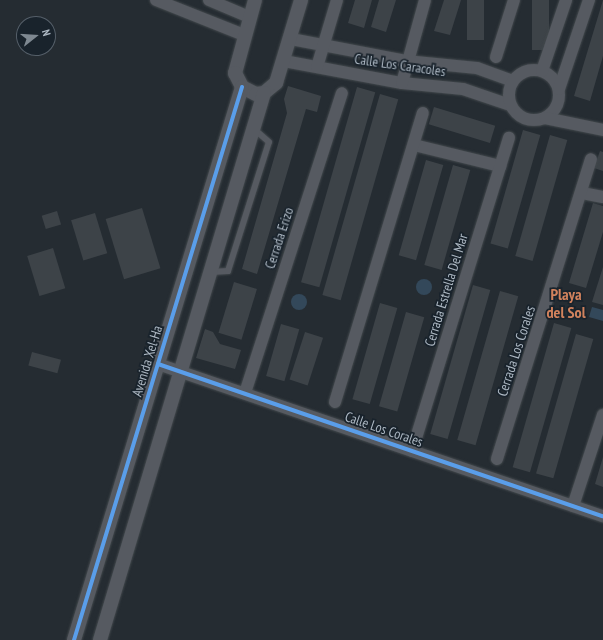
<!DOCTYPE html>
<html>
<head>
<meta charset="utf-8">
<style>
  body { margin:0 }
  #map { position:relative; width:603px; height:640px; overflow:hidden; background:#252c32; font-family:"PT Sans Narrow",sans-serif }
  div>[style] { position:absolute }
  .water>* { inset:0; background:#33485a }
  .round { border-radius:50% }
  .building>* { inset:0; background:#3d4348; transform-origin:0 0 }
  .roads { filter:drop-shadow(0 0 1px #42484c) drop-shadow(0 0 1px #42484c) }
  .service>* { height:6px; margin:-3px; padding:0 3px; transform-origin:3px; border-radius:3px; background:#565a61 }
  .minor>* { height:12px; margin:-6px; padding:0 6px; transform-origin:6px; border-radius:6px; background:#565a61 }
  .minor>.ring { margin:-6px; padding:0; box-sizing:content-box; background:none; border:12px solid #565a61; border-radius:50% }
  .tertiary>* { height:14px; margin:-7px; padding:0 7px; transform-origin:7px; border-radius:7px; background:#565a61 }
  .cycleway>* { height:4px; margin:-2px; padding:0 2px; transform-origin:2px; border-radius:2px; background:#5a9eea }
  span { translate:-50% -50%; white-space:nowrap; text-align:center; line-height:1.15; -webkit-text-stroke:3.5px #19232c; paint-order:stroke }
  .street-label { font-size:14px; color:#aeb9c4 }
  .quarter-label { font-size:16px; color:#d1825d; font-weight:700 }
  .north { position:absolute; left:16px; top:16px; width:40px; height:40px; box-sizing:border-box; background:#19232c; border:1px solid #555f69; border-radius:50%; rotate:73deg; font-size:11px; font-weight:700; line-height:16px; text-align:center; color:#aeb9c4 }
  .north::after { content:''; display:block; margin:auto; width:14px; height:18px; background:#7e8891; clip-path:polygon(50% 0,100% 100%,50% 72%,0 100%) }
</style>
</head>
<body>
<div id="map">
  <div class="water">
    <div class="round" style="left:416px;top:279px;width:16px;height:16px"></div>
    <div class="round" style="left:291px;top:294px;width:16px;height:16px"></div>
    <div style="clip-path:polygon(592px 307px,603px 310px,603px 321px,589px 317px)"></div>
  </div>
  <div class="building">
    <div style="clip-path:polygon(355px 0,372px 0,364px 28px,348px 23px)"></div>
    <div style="clip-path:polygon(379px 0,396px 0,386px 32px,371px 27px)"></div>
    <div style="clip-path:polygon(444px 0,461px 0,450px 35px,434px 31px)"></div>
    <div style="left:467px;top:0;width:17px;height:40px"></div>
    <div style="left:532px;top:0;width:17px;height:50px"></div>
    <div style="clip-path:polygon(603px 0,603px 56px,590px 101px,574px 96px)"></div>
    <div style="clip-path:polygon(288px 86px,321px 96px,317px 112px,306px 109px,257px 274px,242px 269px,287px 113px,284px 99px)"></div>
    <div style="left:357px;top:87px;width:19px;height:203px;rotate:16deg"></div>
    <div style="left:380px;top:94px;width:19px;height:209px;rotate:16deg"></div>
    <div style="left:434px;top:107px;width:64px;height:18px;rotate:17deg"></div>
    <div style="left:523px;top:130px;width:18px;height:118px;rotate:16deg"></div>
    <div style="left:550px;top:135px;width:18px;height:126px;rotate:16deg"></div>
    <div style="clip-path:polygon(600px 151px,603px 152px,603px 171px,594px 168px)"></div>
    <div style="left:426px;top:160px;width:18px;height:99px;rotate:16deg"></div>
    <div style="left:453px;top:165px;width:18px;height:104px;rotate:16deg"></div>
    <div style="clip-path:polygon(593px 203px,603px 206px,603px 232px,586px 288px,569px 283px)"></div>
    <div style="left:142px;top:208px;width:63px;height:38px;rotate:73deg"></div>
    <div style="left:57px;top:211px;width:14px;height:16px;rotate:73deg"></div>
    <div style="left:95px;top:213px;width:42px;height:25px;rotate:73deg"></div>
    <div style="left:53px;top:248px;width:42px;height:27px;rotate:73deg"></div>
    <div style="clip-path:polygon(603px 267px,603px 305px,592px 302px)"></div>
    <div style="left:234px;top:282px;width:24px;height:53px;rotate:17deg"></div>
    <div style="left:473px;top:285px;width:18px;height:155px;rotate:16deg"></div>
    <div style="left:500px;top:291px;width:19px;height:155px;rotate:16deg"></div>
    <div style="left:380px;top:303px;width:18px;height:100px;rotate:16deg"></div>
    <div style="left:406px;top:312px;width:19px;height:98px;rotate:16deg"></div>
    <div style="left:554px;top:323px;width:18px;height:150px;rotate:16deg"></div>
    <div style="left:281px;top:324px;width:19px;height:54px;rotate:16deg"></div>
    <div style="clip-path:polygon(205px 329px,213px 332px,220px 344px,241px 350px,235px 369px,196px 358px)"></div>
    <div style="left:305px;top:332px;width:19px;height:50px;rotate:18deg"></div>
    <div style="left:576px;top:334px;width:18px;height:145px;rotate:16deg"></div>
    <div style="left:32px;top:352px;width:30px;height:14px;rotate:15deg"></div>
    <div style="clip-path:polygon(603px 457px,603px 487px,595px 484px)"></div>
  </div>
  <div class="roads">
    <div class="service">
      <div style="left:211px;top:272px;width:17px;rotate:-3deg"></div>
      <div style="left:228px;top:271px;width:135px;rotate:-72.4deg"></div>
      <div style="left:269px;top:142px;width:20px;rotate:-139deg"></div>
    </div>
    <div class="minor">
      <div style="left:156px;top:0;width:95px;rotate:21.7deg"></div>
      <div style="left:209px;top:0;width:43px;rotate:23deg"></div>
      <div style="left:291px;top:39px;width:117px;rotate:10.8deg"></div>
      <div style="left:406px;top:61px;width:71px;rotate:5.6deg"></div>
      <div style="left:477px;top:68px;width:37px;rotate:20deg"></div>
      <div style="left:496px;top:57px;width:60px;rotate:-72.5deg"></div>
      <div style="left:284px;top:61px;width:120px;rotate:10.6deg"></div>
      <div style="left:402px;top:83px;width:61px;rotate:5.6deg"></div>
      <div style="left:463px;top:89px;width:50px;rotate:18.8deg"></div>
      <div style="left:317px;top:67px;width:70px;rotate:-73.4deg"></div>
      <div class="ring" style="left:509px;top:70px;width:38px;height:38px"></div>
      <div style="left:542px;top:71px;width:75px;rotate:-71.3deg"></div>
      <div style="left:402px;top:83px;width:86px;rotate:-74.5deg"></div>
      <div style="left:559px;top:89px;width:94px;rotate:-71.4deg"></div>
      <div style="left:545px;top:118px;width:59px;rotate:11.7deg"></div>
      <div style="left:414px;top:145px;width:89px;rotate:13.7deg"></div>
      <div style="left:582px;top:193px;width:21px;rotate:11deg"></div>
      <div style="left:158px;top:364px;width:470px;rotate:18.9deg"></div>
      <div style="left:245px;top:393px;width:315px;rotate:-72.1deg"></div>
      <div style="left:335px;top:402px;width:302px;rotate:-73.1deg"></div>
      <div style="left:412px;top:451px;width:328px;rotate:-72.8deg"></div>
      <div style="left:497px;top:459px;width:314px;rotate:-72.6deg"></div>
      <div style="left:573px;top:506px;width:96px;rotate:-71.8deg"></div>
    </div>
    <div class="tertiary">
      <div style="left:255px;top:0;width:76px;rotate:105.3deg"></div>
      <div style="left:235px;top:73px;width:16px;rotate:63deg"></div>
      <div style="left:242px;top:87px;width:16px;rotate:27deg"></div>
      <div style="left:256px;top:94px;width:8px;rotate:-7deg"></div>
      <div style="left:264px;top:93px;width:16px;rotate:-40deg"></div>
      <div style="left:276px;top:83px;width:87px;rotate:-73.2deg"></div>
      <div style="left:74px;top:640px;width:578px;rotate:-73.1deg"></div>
      <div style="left:100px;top:640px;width:571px;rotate:-73.31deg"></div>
    </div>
  </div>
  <div class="cycleway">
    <div style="left:158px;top:364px;width:470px;rotate:18.9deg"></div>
    <div style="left:74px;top:640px;width:578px;rotate:-73.1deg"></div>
  </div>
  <div class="street-label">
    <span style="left:400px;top:65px;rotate:8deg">Calle Los Caracoles</span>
    <span style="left:279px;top:238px;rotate:-72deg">Cerrada Erizo</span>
    <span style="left:446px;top:290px;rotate:-73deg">Cerrada Estrella Del Mar</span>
    <span style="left:516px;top:351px;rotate:-72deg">Cerrada Los Corales</span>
    <span style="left:147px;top:361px;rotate:-73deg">Avenida Xel-Ha</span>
    <span style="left:384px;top:429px;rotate:19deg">Calle Los Corales</span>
  </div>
  <div class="quarter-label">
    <span style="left:566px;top:303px">Playa<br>del Sol</span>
  </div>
  <div class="north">N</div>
</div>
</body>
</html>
